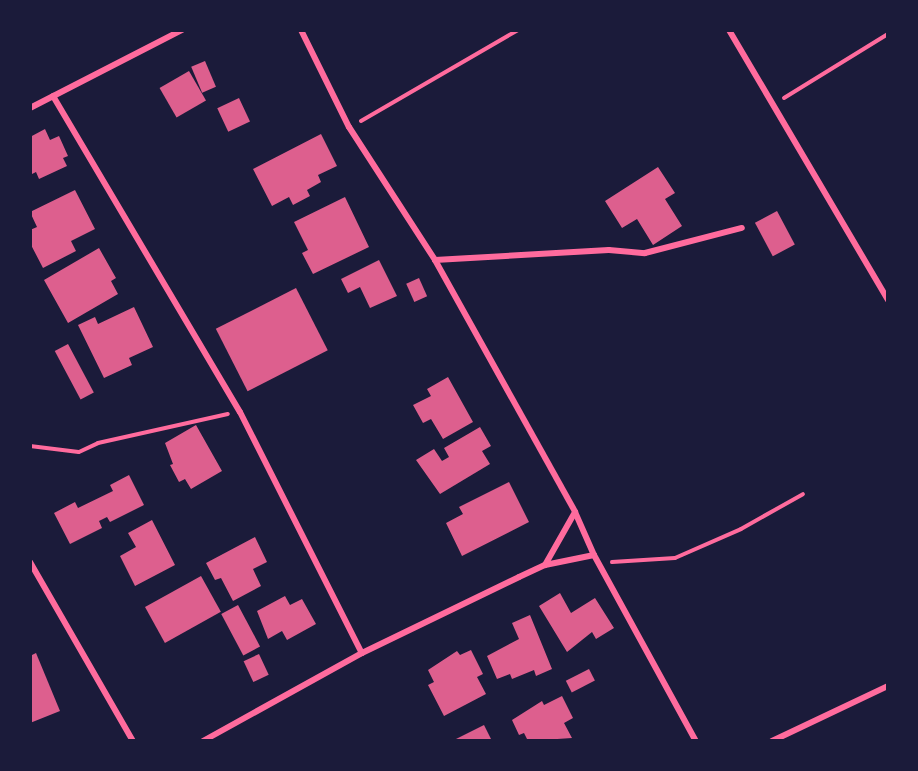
<!DOCTYPE html>
<html>
<head>
<meta charset="utf-8">
<style>
  body { margin:0 }
  #map { position:relative; width:918px; height:771px; overflow:hidden; background:#1b1b3a; font-family:"Roboto Condensed",sans-serif }
  div>[style] { position:absolute }
  .building>* { inset:0; background:#dd5f8e; transform-origin:0 0 }
  .path>* { height:4px; margin:-2px; padding:0 2px; transform-origin:2px; border-radius:2px; background:#ff6b9d }
  .minor>* { height:6px; margin:-3px; padding:0 3px; transform-origin:3px; border-radius:3px; background:#ff6b9d }
  span { translate:-50% -50%; white-space:nowrap; text-align:center; line-height:1.15; -webkit-text-stroke:5px #1b1b3a; paint-order:stroke }
  .frame { position:absolute; inset:0; border:32px solid #1b1b3a; pointer-events:none }
</style>
</head>
<body>
<div id="map">
  <div class="building">
    <div style="left:205px;top:61px;width:28px;height:15px;rotate:67deg"></div>
    <div style="left:189px;top:71px;width:34px;height:34px;rotate:60deg"></div>
    <div style="left:239px;top:98px;width:26px;height:24px;rotate:65deg"></div>
    <div style="clip-path:polygon(45px 129px,50px 140px,59px 136px,68px 156px,63px 158px,67px 166px,39px 179px,36px 172px,30px 175px,30px 137px)"></div>
    <div style="clip-path:polygon(321px 134px,337px 166px,318px 175px,321px 182px,307px 190px,310px 196px,293px 205px,289px 197px,272px 206px,253px 169px)"></div>
    <div style="clip-path:polygon(658px 167px,675px 193px,665px 199px,682px 226px,653px 245px,637px 219px,622px 228px,605px 201px)"></div>
    <div style="clip-path:polygon(75px 190px,95px 229px,71px 241px,76px 251px,43px 268px,30px 243px,30px 230px,37px 227px,30px 212px)"></div>
    <div style="clip-path:polygon(345px 197px,369px 247px,313px 274px,302px 253px,308px 250px,294px 222px)"></div>
    <div style="left:777px;top:211px;width:38px;height:25px;rotate:62deg"></div>
    <div style="clip-path:polygon(99px 248px,116px 278px,111px 281px,118px 294px,68px 323px,44px 280px)"></div>
    <div style="clip-path:polygon(379px 260px,397px 296px,370px 308px,360px 287px,348px 293px,341px 279px)"></div>
    <div style="left:419px;top:278px;width:20px;height:14px;rotate:66deg"></div>
    <div style="left:296px;top:288px;width:70px;height:90px;rotate:63deg"></div>
    <div style="clip-path:polygon(134px 307px,153px 347px,129px 358px,132px 365px,104px 378px,78px 325px,95px 317px,98px 324px)"></div>
    <div style="left:68px;top:344px;width:55px;height:15px;rotate:62deg"></div>
    <div style="clip-path:polygon(448px 377px,473px 422px,443px 439px,431px 419px,423px 423px,413px 405px,431px 396px,427px 389px)"></div>
    <div style="clip-path:polygon(196px 425px,222px 471px,191px 489px,185px 479px,179px 482px,170px 465px,173px 464px,165px 443px)"></div>
    <div style="clip-path:polygon(480px 427px,491px 446px,482px 451px,490px 464px,440px 494px,416px 460px,434px 449px,442px 461px,449px 457px,444px 448px)"></div>
    <div style="clip-path:polygon(129px 475px,144px 505px,110px 522px,107px 517px,99px 521px,102px 528px,70px 544px,54px 513px,75px 502px,78px 508px,113px 491px,110px 485px)"></div>
    <div style="clip-path:polygon(509px 482px,529px 522px,462px 556px,446px 523px,463px 514px,459px 507px)"></div>
    <div style="clip-path:polygon(152px 520px,175px 565px,135px 586px,120px 556px,136px 547px,128px 533px)"></div>
    <div style="clip-path:polygon(255px 537px,267px 562px,253px 569px,261px 586px,233px 601px,221px 578px,215px 580px,206px 563px)"></div>
    <div style="left:201px;top:576px;width:41px;height:64px;rotate:61deg"></div>
    <div style="clip-path:polygon(560px 593px,571px 613px,595px 598px,614px 628px,596px 639px,592px 632px,567px 652px,539px 606px)"></div>
    <div style="clip-path:polygon(285px 596px,290px 605px,302px 599px,316px 624px,287px 640px,282px 631px,268px 639px,257px 611px)"></div>
    <div style="left:238px;top:605px;width:47px;height:19px;rotate:62deg"></div>
    <div style="clip-path:polygon(530px 615px,552px 669px,536px 676px,534px 670px,512px 679px,510px 674px,497px 679px,487px 656px,519px 639px,512px 623px)"></div>
    <div style="clip-path:polygon(471px 650px,483px 674px,477px 677px,486px 694px,444px 716px,428px 685px,434px 682px,428px 670px,457px 651px,460px 655px)"></div>
    <div style="clip-path:polygon(36px 653px,60px 711px,30px 723px,30px 656px)"></div>
    <div style="left:259px;top:654px;width:23px;height:17px;rotate:65deg"></div>
    <div style="left:589px;top:669px;width:13px;height:26px;rotate:63deg"></div>
    <div style="clip-path:polygon(562px 696px,573px 718px,564px 723px,572px 738px,528px 741px,524px 733px,519px 735px,512px 720px,542px 701px,544px 705px)"></div>
    <div style="clip-path:polygon(484px 725px,492px 741px,452px 741px)"></div>
  </div>
  <div class="path">
    <div style="left:784px;top:98px;width:122px;rotate:-31.6deg"></div>
    <div style="left:361px;top:121px;width:181px;rotate:-30.1deg"></div>
    <div style="left:30px;top:446px;width:49px;rotate:7deg"></div>
    <div style="left:79px;top:452px;width:21px;rotate:-25deg"></div>
    <div style="left:98px;top:443px;width:133px;rotate:-12.6deg"></div>
    <div style="left:612px;top:562px;width:63px;rotate:-3.6deg"></div>
    <div style="left:675px;top:558px;width:72px;rotate:-23.7deg"></div>
    <div style="left:741px;top:529px;width:71px;rotate:-29.4deg"></div>
  </div>
  <div class="minor">
    <div style="left:301px;top:30px;width:108px;rotate:63.7deg"></div>
    <div style="left:349px;top:127px;width:158px;rotate:57.1deg"></div>
    <div style="left:435px;top:260px;width:288px;rotate:60.9deg"></div>
    <div style="left:575px;top:512px;width:47px;rotate:66.2deg"></div>
    <div style="left:594px;top:555px;width:212px;rotate:61.3deg"></div>
    <div style="left:729px;top:30px;width:313px;rotate:59.5deg"></div>
    <div style="left:53px;top:96px;width:367px;rotate:59.4deg"></div>
    <div style="left:240px;top:412px;width:270px;rotate:63.2deg"></div>
    <div style="left:30px;top:108px;width:171px;rotate:-27.2deg"></div>
    <div style="left:435px;top:260px;width:174px;rotate:-3.3deg"></div>
    <div style="left:609px;top:250px;width:36px;rotate:5deg"></div>
    <div style="left:645px;top:253px;width:100px;rotate:-14.5deg"></div>
    <div style="left:30px;top:562px;width:207px;rotate:60.1deg"></div>
    <div style="left:545px;top:565px;width:61px;rotate:-60.5deg"></div>
    <div style="left:203px;top:741px;width:182px;rotate:-29deg"></div>
    <div style="left:362px;top:653px;width:174px;rotate:-25.8deg"></div>
    <div style="left:519px;top:577px;width:29px;rotate:-25deg"></div>
    <div style="left:545px;top:565px;width:50px;rotate:-11.5deg"></div>
    <div style="left:772px;top:741px;width:128px;rotate:-25.4deg"></div>
  </div>
  <div class="frame"></div>
</div>
</body>
</html>
